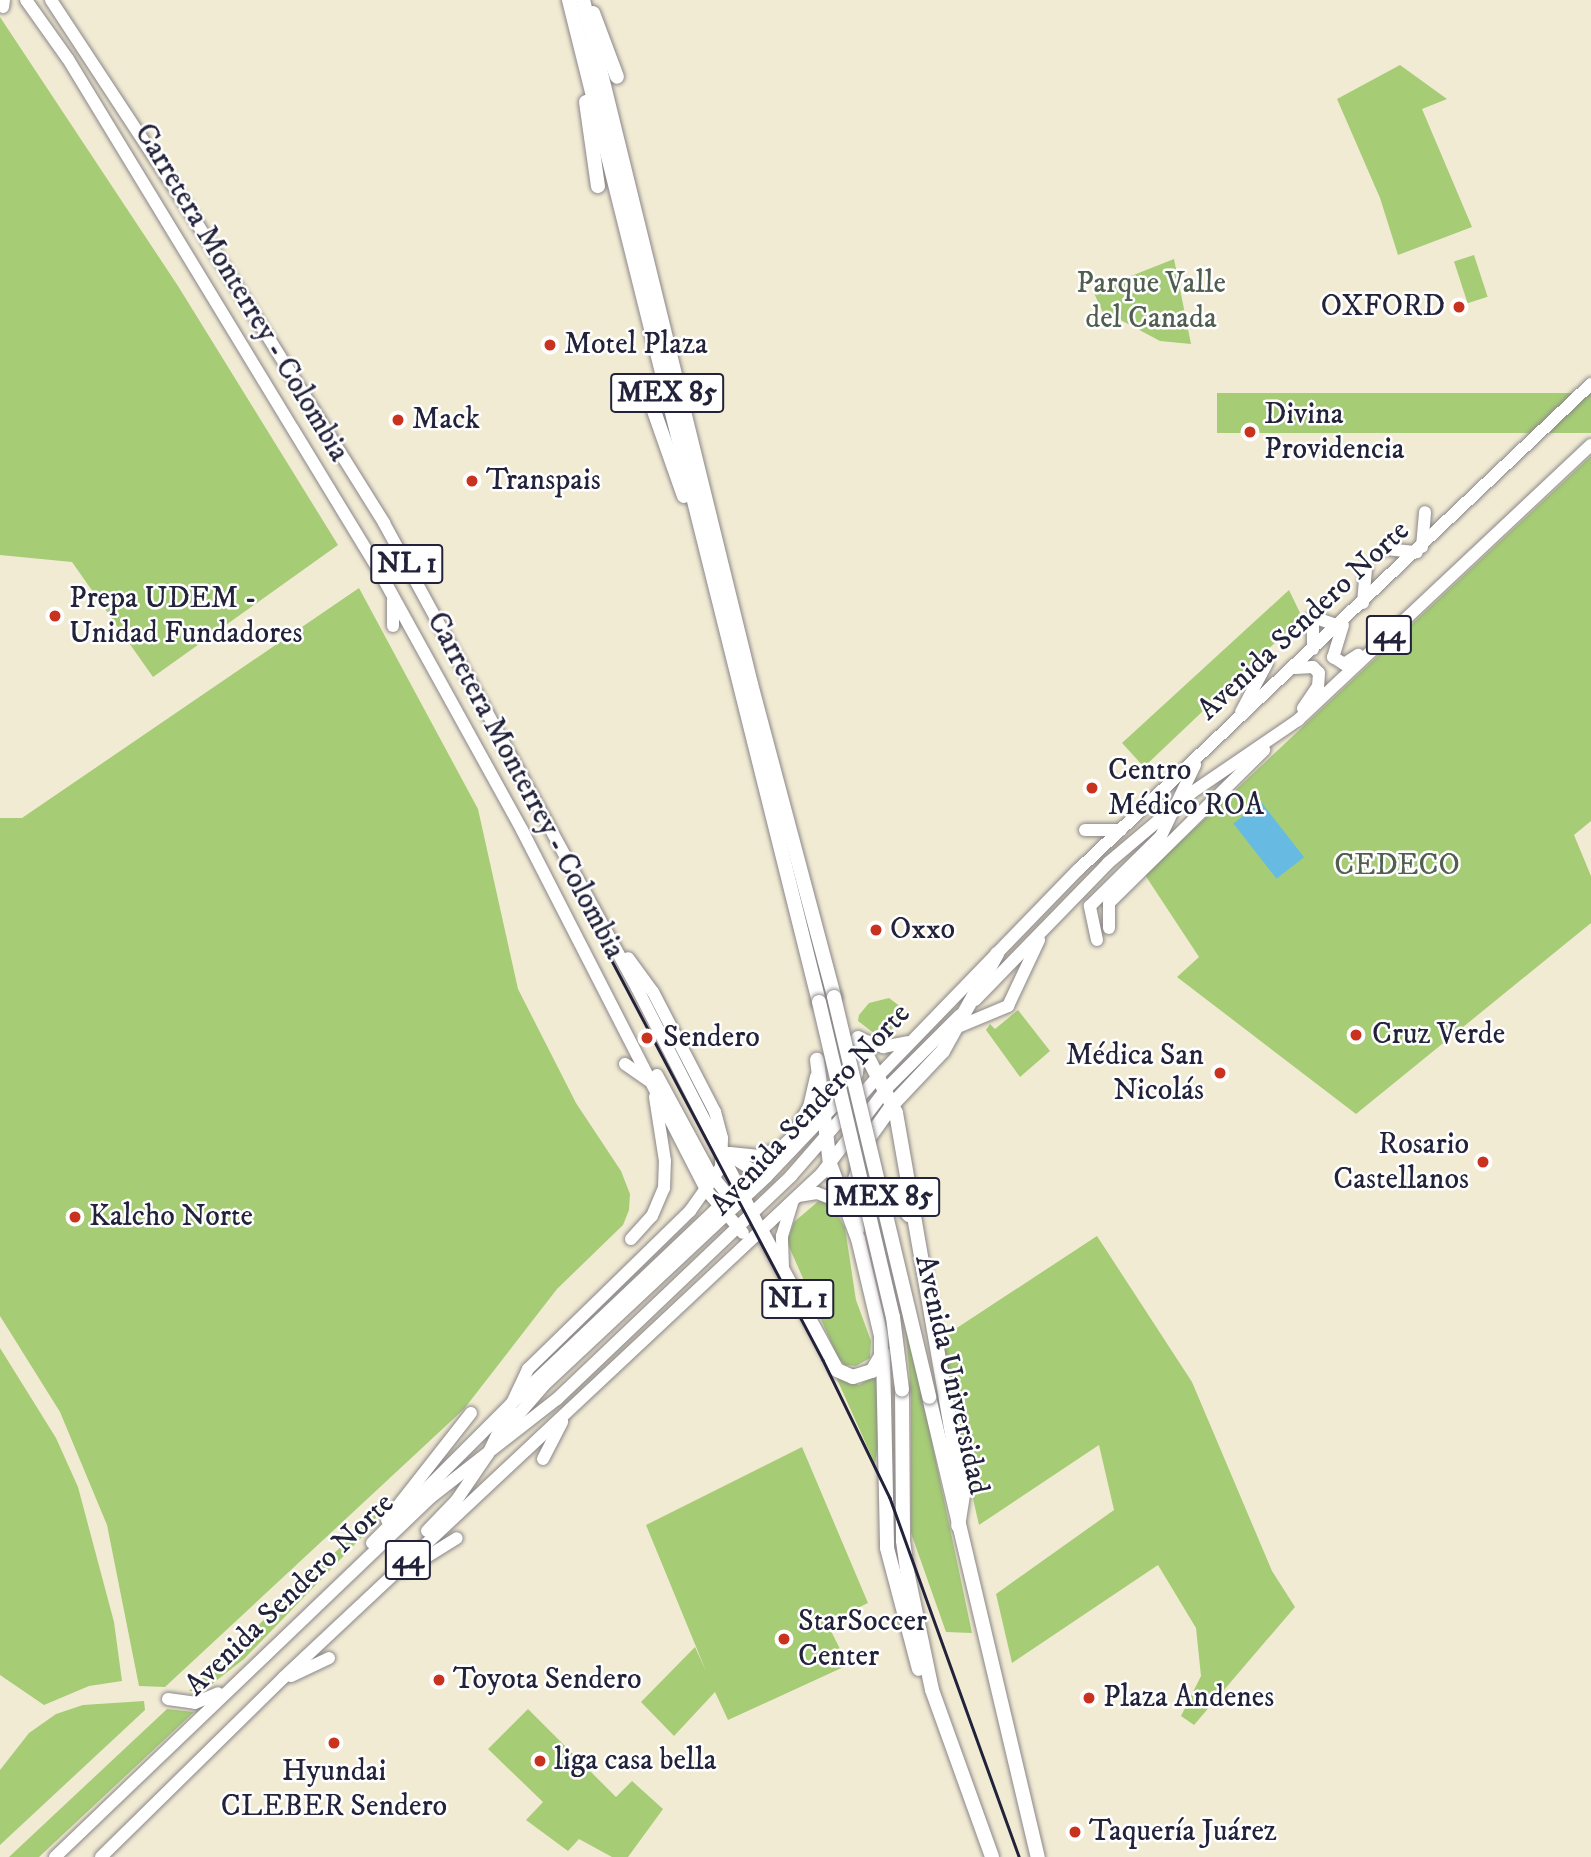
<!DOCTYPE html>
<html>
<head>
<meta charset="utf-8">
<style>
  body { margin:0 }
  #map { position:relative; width:1591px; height:1857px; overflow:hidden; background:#f2ebd4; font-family:"IM FELL DW Pica",serif }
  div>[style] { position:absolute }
  .green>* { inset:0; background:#a6cc76; transform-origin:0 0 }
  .water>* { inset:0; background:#67bbe3; transform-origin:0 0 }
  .roads { filter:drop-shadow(0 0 2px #8a8688) drop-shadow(0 0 2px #8a8688) }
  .major>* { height:12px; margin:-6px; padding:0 6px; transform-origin:6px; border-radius:6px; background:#fff }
  .highway>* { height:14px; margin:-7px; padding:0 7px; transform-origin:7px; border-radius:7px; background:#fff }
  .rail>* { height:2.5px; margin:-1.25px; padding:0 1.25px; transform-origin:1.25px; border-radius:1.25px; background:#22223b }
  .bridges { filter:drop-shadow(0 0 2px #8a8688) drop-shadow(0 0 2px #8a8688) }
  .highway-bridge>* { height:14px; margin:-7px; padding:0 7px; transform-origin:7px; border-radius:7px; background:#fff }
  .dots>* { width:19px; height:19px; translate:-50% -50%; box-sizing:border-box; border:4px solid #fff; border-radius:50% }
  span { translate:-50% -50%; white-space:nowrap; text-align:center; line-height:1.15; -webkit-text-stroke:5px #fff; paint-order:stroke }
  .shield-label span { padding:2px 5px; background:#fff; border:2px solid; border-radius:5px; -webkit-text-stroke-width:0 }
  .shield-label { font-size:28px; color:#22223b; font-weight:700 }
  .park-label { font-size:30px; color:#505e50 }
  .street-label { font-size:30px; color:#22223b }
  .poi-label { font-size:30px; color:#22223b }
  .right { translate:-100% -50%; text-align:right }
  .left { translate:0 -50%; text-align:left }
</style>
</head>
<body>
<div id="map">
  <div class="green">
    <div style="clip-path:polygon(0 17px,178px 286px,338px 545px,153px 677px,72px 562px,0 555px)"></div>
    <div style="clip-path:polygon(1400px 65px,1447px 99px,1422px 109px,1472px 227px,1398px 255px,1380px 198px,1337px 99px)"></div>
    <div style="left:1474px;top:255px;width:44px;height:21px;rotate:72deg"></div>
    <div style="clip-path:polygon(1174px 259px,1191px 344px,1160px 341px,1115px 317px,1105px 317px,1093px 291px)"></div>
    <div style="left:1591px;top:393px;width:40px;height:374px;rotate:90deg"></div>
    <div style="clip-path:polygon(1591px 456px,1591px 821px,1574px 835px,1591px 876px,1591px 923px,1356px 1114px,1177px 977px,1199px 957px,1145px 875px)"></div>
    <div style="clip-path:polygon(359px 588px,478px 809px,518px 989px,576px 1103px,621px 1171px,630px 1194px,629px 1210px,623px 1225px,557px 1289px,464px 1409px,165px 1687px,139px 1686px,107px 1525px,60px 1412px,0 1316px,0 818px,22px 818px)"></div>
    <div style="clip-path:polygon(1289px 590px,1302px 617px,1144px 767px,1122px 743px)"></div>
    <div style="clip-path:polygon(889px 998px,909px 1013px,891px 1030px,875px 1034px,858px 1021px,859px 1015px,869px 1003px)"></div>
    <div style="clip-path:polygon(1018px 1010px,1050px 1051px,1020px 1077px,986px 1030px,990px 1024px,995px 1029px)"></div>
    <div style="clip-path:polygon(821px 1199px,832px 1204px,845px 1228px,856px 1300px,871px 1341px,870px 1358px,856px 1366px,845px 1365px,838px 1358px,787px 1242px,794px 1222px)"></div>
    <div style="clip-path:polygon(1097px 1236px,1192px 1382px,1272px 1571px,1295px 1607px,1194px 1725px,1181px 1716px,1201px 1676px,1196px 1628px,1158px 1565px,1012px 1663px,996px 1594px,1114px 1510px,1099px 1445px,979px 1525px,937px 1341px)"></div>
    <div style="clip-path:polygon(904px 1309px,972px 1633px,946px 1632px,911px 1533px,911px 1393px)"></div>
    <div style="clip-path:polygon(0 1348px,56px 1438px,78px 1487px,114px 1622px,122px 1681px,89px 1686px,44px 1705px,0 1675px)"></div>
    <div style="clip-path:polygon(878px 1374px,881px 1427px,875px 1464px,836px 1377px,859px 1385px)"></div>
    <div style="clip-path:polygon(802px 1447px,868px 1603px,827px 1623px,848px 1665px,728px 1720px,715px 1692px,674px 1736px,641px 1702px,695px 1647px,706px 1671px,646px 1525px)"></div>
    <div style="clip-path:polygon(387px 1503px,361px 1538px,244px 1659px,203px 1691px,189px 1691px)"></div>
    <div style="clip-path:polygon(144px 1701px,145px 1710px,0 1845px,0 1770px,29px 1733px,56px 1714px,83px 1705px)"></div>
    <div style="clip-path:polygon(167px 1709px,194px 1712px,39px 1857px,9px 1857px)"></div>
    <div style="clip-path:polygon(528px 1709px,616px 1797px,632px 1781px,663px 1809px,628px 1857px,612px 1857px,579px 1839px,568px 1851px,526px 1820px,543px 1802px,488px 1749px)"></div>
  </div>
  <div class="water">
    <div style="left:1261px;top:802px;width:70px;height:35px;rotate:52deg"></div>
  </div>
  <div class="roads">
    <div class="major">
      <div style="left:26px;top:0;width:72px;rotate:54.6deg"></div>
      <div style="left:68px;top:59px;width:597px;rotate:58.71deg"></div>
      <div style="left:378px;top:569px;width:298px;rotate:61.1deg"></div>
      <div style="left:522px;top:830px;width:406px;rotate:62.9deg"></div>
      <div style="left:707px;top:1191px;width:55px;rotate:49.4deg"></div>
      <div style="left:51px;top:0;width:240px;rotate:56.7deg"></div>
      <div style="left:183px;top:201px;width:380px;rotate:58deg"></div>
      <div style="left:384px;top:523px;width:529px;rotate:61.45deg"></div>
      <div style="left:637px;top:988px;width:272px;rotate:62.9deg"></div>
      <div style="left:3px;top:7px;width:7px;rotate:-82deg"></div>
      <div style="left:1422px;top:547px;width:35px;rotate:-85deg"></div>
      <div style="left:1386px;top:549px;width:31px;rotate:6deg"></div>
      <div style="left:393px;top:600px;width:26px;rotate:90deg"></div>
      <div style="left:1363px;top:603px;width:36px;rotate:-85deg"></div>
      <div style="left:1343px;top:625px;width:34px;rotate:107deg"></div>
      <div style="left:1333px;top:657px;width:13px;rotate:32deg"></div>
      <div style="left:1344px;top:664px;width:17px;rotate:-33deg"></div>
      <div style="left:1313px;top:649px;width:32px;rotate:-90deg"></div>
      <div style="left:1313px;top:617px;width:28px;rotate:19deg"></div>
      <div style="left:1295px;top:668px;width:18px;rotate:-3deg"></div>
      <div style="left:1313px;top:667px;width:8px;rotate:45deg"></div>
      <div style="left:1319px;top:673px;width:13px;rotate:94deg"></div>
      <div style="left:1318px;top:686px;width:27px;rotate:124deg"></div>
      <div style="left:1241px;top:712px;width:55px;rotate:-62deg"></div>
      <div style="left:1085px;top:830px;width:36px"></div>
      <div style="left:1109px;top:928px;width:25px;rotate:-90deg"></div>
      <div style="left:1109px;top:903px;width:218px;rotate:-44.6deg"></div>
      <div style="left:1097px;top:940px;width:35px;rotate:-102deg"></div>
      <div style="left:1090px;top:906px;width:100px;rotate:-44.6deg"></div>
      <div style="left:1161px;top:836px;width:79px;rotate:-64.4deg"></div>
      <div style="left:975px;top:1000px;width:191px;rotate:-45.8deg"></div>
      <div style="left:1108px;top:863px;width:109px;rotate:-40.1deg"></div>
      <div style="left:1191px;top:793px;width:130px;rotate:-34.3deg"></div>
      <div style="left:1298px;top:720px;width:402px;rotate:-43.2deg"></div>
      <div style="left:953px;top:1029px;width:60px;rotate:-22.7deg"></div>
      <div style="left:1008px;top:1006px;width:73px;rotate:-64.8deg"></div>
      <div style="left:858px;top:1038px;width:27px;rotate:20deg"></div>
      <div style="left:883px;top:1047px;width:25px;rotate:-11deg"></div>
      <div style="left:625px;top:1064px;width:29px;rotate:35deg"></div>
      <div style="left:657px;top:1075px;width:111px;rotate:61.6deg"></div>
      <div style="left:710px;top:1173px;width:38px;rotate:51deg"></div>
      <div style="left:723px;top:1151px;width:44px;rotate:33deg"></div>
      <div style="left:730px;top:1153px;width:27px;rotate:6deg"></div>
      <div style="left:757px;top:1156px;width:18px;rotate:-19deg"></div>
      <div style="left:798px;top:1196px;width:19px;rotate:-9deg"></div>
      <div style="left:817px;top:1193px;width:26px;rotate:21deg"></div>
      <div style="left:631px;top:1239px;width:31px;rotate:-48deg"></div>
      <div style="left:652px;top:1216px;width:30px;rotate:-67deg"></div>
      <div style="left:664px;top:1188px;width:27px;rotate:-88deg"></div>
      <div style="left:665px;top:1161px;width:65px;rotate:-98.9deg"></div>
      <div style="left:783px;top:1268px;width:32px;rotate:-92deg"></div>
      <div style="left:782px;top:1236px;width:34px;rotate:-73deg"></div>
      <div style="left:500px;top:1436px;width:67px;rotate:-49.2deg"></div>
      <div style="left:544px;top:1385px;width:304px;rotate:-43.1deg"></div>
      <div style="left:766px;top:1177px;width:119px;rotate:-46.4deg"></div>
      <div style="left:848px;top:1091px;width:20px;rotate:-63deg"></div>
      <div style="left:857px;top:1073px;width:28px;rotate:-84deg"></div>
      <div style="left:543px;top:1459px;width:42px;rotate:-62.8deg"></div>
      <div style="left:387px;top:1520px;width:136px;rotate:-51.9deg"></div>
      <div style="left:427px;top:1531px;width:42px;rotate:-46deg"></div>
      <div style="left:456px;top:1501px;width:57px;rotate:-55.8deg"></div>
      <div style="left:488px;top:1454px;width:94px;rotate:-64.8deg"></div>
      <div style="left:528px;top:1369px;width:226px;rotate:-44.3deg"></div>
      <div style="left:690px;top:1211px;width:54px;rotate:-54.8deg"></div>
      <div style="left:721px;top:1167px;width:29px;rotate:-88deg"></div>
      <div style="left:722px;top:1138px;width:27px;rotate:-105deg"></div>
      <div style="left:715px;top:1112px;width:135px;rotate:-117.3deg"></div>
      <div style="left:653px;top:992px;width:42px;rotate:-126.3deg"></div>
      <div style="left:372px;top:1543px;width:197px;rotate:-45deg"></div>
      <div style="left:511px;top:1404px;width:386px;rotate:-43.5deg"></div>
      <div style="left:791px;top:1138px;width:36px;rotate:-60deg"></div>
      <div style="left:809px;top:1107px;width:31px;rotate:-77deg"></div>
      <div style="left:404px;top:1571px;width:62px;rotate:-31.9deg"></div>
      <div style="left:291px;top:1676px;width:42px;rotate:-25.3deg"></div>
      <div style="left:168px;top:1699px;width:27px;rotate:8deg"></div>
      <div style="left:195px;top:1703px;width:25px;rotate:-23deg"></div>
      <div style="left:55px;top:1857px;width:521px;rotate:-43.75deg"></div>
      <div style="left:431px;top:1497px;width:160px;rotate:-37.9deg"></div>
      <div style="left:557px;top:1399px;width:323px;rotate:-43.6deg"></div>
      <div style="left:791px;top:1176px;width:135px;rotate:-48.9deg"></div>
      <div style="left:880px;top:1074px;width:284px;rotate:-45.9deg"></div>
      <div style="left:1078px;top:870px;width:707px;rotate:-43.45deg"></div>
      <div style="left:101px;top:1857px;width:255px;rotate:-44.5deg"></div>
      <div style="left:283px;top:1678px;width:739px;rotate:-43.13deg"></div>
      <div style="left:822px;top:1173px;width:107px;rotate:-52.6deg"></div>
      <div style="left:887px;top:1088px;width:103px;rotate:-45deg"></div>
    </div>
    <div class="highway">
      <div style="left:569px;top:0;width:1033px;rotate:75.99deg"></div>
      <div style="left:583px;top:0;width:704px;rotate:76.2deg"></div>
      <div style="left:751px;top:684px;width:324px;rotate:75.1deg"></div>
      <div style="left:593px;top:13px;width:68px;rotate:69.4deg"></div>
      <div style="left:586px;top:102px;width:85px;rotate:81.9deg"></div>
      <div style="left:654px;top:411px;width:90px;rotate:70.6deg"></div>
      <div style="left:858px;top:1038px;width:84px;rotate:63.1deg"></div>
      <div style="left:896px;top:1113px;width:388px;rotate:80.1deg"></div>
      <div style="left:963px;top:1495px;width:31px;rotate:99deg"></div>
      <div style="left:857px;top:1201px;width:16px;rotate:-45deg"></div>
      <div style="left:868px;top:1190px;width:19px;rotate:-6deg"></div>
      <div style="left:887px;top:1188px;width:35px;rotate:51deg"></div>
      <div style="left:761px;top:1230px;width:159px;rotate:61.5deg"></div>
      <div style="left:837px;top:1370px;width:17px;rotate:24deg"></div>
      <div style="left:853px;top:1377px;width:20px;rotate:-18deg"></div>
      <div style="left:872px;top:1371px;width:17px;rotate:-59deg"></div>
      <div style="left:881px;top:1356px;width:20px;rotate:-90deg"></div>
      <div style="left:881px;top:1336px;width:100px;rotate:-103.3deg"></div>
      <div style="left:858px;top:1239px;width:80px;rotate:-110.5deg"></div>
      <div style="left:830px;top:1164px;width:105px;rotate:-97.1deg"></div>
      <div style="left:857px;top:1230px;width:47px;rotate:-93.7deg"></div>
      <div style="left:854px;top:1183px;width:43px;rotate:-73.7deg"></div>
      <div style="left:866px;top:1142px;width:47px;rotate:-54.6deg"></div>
      <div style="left:893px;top:1104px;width:73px;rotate:-46.7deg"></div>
      <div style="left:943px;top:1051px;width:111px;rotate:-60.9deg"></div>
      <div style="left:883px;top:1353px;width:195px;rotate:88.8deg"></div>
      <div style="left:887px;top:1548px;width:125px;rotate:75.2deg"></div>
      <div style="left:902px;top:1389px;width:152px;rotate:89.6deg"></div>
      <div style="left:903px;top:1541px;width:35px;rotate:82deg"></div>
      <div style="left:908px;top:1576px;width:116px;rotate:78.1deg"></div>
      <div style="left:932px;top:1690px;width:177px;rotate:70.2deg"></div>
      <div style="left:929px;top:1397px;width:473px;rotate:76.7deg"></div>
    </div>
  </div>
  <div class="rail">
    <div style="left:564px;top:870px;width:554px;rotate:62.14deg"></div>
    <div style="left:823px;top:1360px;width:153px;rotate:64.1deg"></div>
    <div style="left:890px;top:1498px;width:381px;rotate:70.2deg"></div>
  </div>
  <div class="bridges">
    <div class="highway-bridge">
      <div style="left:834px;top:997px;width:411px;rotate:76.6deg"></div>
      <div style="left:819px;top:1002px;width:324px;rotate:76.8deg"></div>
      <div style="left:893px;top:1317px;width:73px;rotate:82.9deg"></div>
    </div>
  </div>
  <div class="dots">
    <div style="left:1459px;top:307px;background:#c8321e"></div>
    <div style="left:550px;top:345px;background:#c8321e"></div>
    <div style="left:398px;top:420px;background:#c8321e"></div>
    <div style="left:1250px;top:432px;background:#c8321e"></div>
    <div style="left:472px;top:481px;background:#c8321e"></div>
    <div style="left:55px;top:616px;background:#c8321e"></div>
    <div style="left:1092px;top:788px;background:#c8321e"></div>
    <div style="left:876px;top:930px;background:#c8321e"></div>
    <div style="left:1356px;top:1035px;background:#c8321e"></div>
    <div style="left:647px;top:1038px;background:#c8321e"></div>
    <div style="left:1220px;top:1073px;background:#c8321e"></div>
    <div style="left:1483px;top:1162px;background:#c8321e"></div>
    <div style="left:75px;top:1217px;background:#c8321e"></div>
    <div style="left:784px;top:1639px;background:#c8321e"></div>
    <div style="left:439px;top:1680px;background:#c8321e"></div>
    <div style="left:1089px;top:1698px;background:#c8321e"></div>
    <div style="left:334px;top:1743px;background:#c8321e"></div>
    <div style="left:540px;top:1761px;background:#c8321e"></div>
    <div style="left:1075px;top:1832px;background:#c8321e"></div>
  </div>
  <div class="shield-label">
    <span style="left:667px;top:393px">MEX 85</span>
    <span style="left:407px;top:564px">NL 1</span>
    <span style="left:1389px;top:635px">44</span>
    <span style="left:883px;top:1197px">MEX 85</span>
    <span style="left:798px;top:1299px">NL 1</span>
    <span style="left:408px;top:1560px">44</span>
  </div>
  <div class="park-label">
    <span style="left:1151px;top:301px">Parque Valle<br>del Canada</span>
    <span style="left:1397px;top:866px">CEDECO</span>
  </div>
  <div class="street-label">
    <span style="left:241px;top:293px;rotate:59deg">Carretera Monterrey - Colombia</span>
    <span style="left:1304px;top:621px;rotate:-43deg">Avenida Sendero Norte</span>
    <span style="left:525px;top:786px;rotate:62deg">Carretera Monterrey - Colombia</span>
    <span style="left:811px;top:1110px;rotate:-47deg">Avenida Sendero Norte</span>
    <span style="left:951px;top:1375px;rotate:77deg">Avenida Universidad</span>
    <span style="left:290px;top:1595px;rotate:-44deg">Avenida Sendero Norte</span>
  </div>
  <div class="poi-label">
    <span class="right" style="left:1445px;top:307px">OXFORD</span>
    <span class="left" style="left:564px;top:345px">Motel Plaza</span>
    <span class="left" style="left:1264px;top:432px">Divina<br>Providencia</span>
    <span class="left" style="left:412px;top:420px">Mack</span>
    <span class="left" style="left:486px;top:481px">Transpais</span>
    <span class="left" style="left:69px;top:616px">Prepa UDEM -<br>Unidad Fundadores</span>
    <span class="left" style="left:1108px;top:788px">Centro<br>Médico ROA</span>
    <span class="left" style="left:890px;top:930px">Oxxo</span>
    <span class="left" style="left:1372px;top:1035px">Cruz Verde</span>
    <span class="left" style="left:663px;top:1038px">Sendero</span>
    <span class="right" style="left:1204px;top:1073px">Médica San<br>Nicolás</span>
    <span class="right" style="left:1469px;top:1162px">Rosario<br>Castellanos</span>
    <span class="left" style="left:89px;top:1217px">Kalcho Norte</span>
    <span class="left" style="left:798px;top:1639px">StarSoccer<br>Center</span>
    <span class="left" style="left:453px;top:1680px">Toyota Sendero</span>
    <span class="left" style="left:1103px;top:1698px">Plaza Andenes</span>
    <span class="left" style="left:554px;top:1761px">liga casa bella</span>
    <span style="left:334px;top:1789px">Hyundai<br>CLEBER Sendero</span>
    <span class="left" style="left:1089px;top:1832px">Taquería Juárez</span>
  </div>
</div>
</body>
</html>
